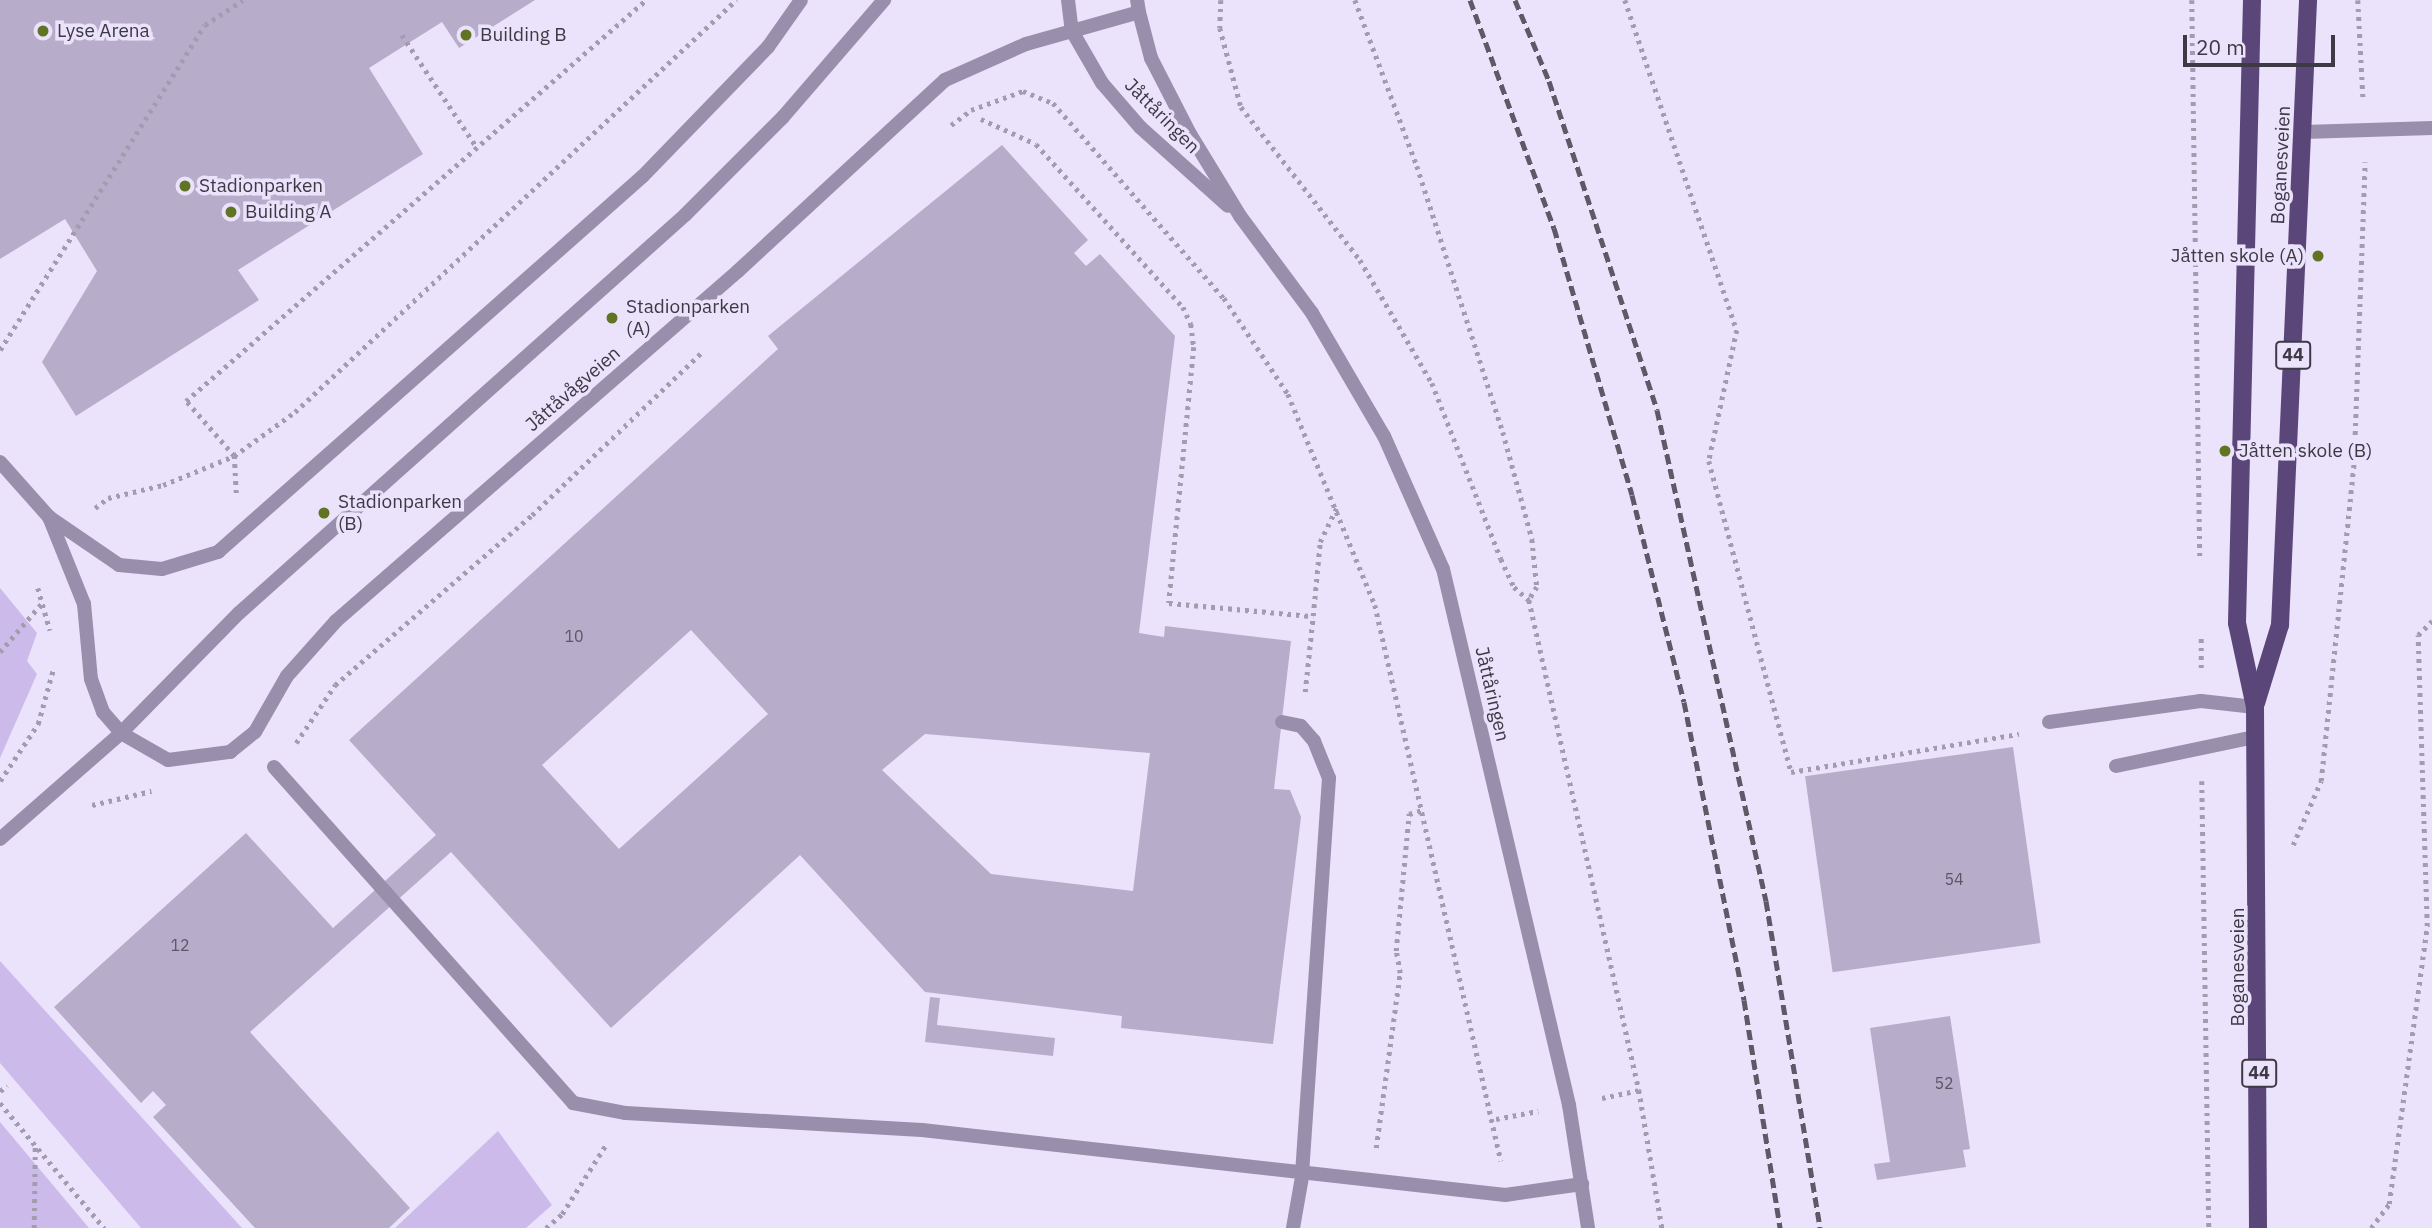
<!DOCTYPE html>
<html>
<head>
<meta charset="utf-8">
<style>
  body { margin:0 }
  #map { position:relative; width:2432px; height:1228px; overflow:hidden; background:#ebe2fb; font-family:"IBM Plex Sans",sans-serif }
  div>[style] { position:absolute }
  .green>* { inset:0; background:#ccbbea }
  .building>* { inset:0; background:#b7adcb; transform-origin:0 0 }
  .path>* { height:4.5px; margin-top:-2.25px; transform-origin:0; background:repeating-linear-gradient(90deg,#a39caf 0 3.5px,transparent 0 8.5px) }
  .service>* { height:14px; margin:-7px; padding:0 7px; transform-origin:7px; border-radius:7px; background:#998fac }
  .minor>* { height:14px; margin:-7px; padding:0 7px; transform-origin:7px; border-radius:7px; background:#998fac }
  .tertiary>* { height:14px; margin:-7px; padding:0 7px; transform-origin:7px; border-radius:7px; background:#998fac }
  .primary>* { height:18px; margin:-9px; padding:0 9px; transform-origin:9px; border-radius:9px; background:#5b4679 }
  .rail>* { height:5px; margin-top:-2.5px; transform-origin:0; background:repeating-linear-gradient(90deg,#5e5967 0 10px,transparent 0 15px) }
  .dots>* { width:19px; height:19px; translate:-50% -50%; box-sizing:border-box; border:4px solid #ebe2fb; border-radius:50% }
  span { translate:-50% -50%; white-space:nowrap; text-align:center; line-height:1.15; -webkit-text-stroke:7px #ebe2fb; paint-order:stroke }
  .number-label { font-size:16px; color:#5c5666 }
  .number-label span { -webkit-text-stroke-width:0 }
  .shield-label span { padding:2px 5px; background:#ebe2fb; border:2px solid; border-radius:5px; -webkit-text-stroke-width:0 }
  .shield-label { font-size:18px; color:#3d3945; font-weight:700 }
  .poi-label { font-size:19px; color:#3d3945 }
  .left { translate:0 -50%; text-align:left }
  .right { translate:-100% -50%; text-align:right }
  .street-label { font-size:19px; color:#3d3945 }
  .scale { position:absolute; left:2183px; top:35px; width:152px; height:32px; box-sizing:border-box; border:4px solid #3d3945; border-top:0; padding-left:9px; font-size:21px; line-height:24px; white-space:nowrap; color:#3d3945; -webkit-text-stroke:5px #ebe2fb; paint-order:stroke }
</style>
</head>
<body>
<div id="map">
  <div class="green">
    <div style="clip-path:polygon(0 588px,37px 633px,27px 661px,37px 674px,0 758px)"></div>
    <div style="clip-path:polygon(0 961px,242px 1228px,141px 1228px,0 1063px)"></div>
    <div style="clip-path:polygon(0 1122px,89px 1228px,0 1228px)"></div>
    <div style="clip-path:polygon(498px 1131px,552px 1205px,526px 1228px,395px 1228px)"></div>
  </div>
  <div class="building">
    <div style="clip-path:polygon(0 0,535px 0,459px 48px,442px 22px,369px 68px,423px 154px,238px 270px,259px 300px,76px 416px,42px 362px,97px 271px,65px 219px,0 259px)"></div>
    <div style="clip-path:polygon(evenodd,1002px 145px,1088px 240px,1074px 253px,1086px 266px,1100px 254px,1175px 336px,1139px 633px,1164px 637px,1165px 626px,1291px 641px,1274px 789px,1290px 790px,1301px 817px,1273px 1044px,1121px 1028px,1122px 1016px,925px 992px,800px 855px,611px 1028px,451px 852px,250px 1032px,410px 1208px,389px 1228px,255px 1228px,153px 1117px,166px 1105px,153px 1091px,141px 1103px,54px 1007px,246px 833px,333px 928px,436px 835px,349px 740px,778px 349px,768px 336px,1002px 145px,691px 630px,768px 714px,619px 849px,542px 765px,691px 630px,1002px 145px,925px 734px,1150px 753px,1133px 891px,991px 874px,882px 770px,925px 734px)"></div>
    <div style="left:2013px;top:747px;width:198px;height:210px;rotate:82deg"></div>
    <div style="clip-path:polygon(930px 997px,940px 998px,937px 1025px,1055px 1038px,1053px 1056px,925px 1042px)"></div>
    <div style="clip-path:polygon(1950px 1016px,1970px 1149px,1963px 1150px,1966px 1167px,1877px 1180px,1874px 1164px,1890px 1162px,1870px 1028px)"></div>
  </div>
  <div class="path">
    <div style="left:1221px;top:0;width:28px;rotate:92deg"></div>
    <div style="left:1220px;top:28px;width:82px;rotate:75.1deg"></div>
    <div style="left:1241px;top:107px;width:194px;rotate:52.1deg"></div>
    <div style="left:1360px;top:260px;width:143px;rotate:59.7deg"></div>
    <div style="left:1432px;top:383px;width:189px;rotate:68.6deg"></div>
    <div style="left:1501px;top:559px;width:31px;rotate:65deg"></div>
    <div style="left:1514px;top:587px;width:20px;rotate:41deg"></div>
    <div style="left:1529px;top:600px;width:502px;rotate:77.35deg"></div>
    <div style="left:1639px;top:1090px;width:140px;rotate:80.5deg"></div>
    <div style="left:1355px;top:0;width:177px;rotate:69.5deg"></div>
    <div style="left:1417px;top:166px;width:280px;rotate:72.1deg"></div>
    <div style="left:1503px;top:432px;width:111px;rotate:74.8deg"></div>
    <div style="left:1532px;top:539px;width:48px;rotate:84.1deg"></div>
    <div style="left:1537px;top:587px;width:15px;rotate:122deg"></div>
    <div style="left:1625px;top:0;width:348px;rotate:71.3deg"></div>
    <div style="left:1737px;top:330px;width:134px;rotate:102.1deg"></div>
    <div style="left:1709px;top:461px;width:322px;rotate:75.2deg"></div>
    <div style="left:1791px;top:772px;width:231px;rotate:-9.5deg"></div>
    <div style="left:2192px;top:0;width:559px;rotate:89.18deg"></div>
    <div style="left:2358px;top:0;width:97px;rotate:87deg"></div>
    <div style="left:402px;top:35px;width:133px;rotate:56.3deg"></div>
    <div style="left:981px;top:119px;width:60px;rotate:24.4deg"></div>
    <div style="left:1036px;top:144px;width:219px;rotate:48deg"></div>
    <div style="left:1183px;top:307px;width:19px;rotate:65deg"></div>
    <div style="left:1191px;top:324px;width:23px;rotate:83deg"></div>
    <div style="left:1194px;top:347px;width:257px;rotate:95.6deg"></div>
    <div style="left:1169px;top:603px;width:145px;rotate:5.2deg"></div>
    <div style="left:1313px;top:616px;width:74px;rotate:-84.6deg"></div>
    <div style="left:1320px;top:542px;width:41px;rotate:-64.1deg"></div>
    <div style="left:951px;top:125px;width:25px;rotate:-37deg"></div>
    <div style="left:971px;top:110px;width:55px;rotate:-20.1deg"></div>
    <div style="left:1023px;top:91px;width:32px;rotate:22deg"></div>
    <div style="left:1053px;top:103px;width:259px;rotate:48.8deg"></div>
    <div style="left:1224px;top:298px;width:115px;rotate:56.3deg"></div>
    <div style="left:1288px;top:394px;width:228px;rotate:67.6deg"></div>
    <div style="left:1375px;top:605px;width:570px;rotate:77.23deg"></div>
    <div style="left:0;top:350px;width:384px;rotate:-57.8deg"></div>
    <div style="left:205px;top:25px;width:45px;rotate:-33.3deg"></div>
    <div style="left:236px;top:493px;width:37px;rotate:-93deg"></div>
    <div style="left:234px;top:456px;width:73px;rotate:-131.1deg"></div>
    <div style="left:186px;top:401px;width:610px;rotate:-41.08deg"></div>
    <div style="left:95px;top:508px;width:16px;rotate:-38deg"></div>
    <div style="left:108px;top:498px;width:57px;rotate:-13.3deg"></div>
    <div style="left:163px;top:485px;width:77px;rotate:-22.2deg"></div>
    <div style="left:234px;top:456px;width:75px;rotate:-35.8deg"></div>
    <div style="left:295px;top:412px;width:604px;rotate:-43.05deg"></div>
    <div style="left:38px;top:588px;width:44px;rotate:74.1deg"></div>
    <div style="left:0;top:652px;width:63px;rotate:-49.5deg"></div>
    <div style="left:2201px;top:668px;width:30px;rotate:-90deg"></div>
    <div style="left:1305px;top:692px;width:76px;rotate:-84deg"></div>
    <div style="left:296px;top:743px;width:70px;rotate:-56.1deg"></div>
    <div style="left:335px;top:685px;width:260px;rotate:-40.8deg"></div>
    <div style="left:532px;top:515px;width:238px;rotate:-43.8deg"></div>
    <div style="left:0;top:781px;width:69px;rotate:-56.3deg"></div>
    <div style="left:38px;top:724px;width:56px;rotate:-74.5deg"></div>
    <div style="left:2202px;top:781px;width:447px;rotate:89.1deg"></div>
    <div style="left:92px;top:805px;width:61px;rotate:-13.3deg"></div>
    <div style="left:2293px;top:845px;width:70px;rotate:-66.4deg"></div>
    <div style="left:2321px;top:781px;width:323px;rotate:-84.1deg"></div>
    <div style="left:2354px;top:460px;width:298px;rotate:-87.9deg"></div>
    <div style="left:0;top:1091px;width:9px;rotate:-36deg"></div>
    <div style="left:1602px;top:1098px;width:38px;rotate:-12deg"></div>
    <div style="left:0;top:1103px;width:163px;rotate:50.2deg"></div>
    <div style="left:1496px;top:1119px;width:43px;rotate:-10.8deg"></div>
    <div style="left:1376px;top:1148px;width:177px;rotate:-82.2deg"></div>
    <div style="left:1400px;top:973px;width:22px;rotate:-100deg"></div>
    <div style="left:1396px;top:951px;width:138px;rotate:-84.6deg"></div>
    <div style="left:1409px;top:814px;width:15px;rotate:-16deg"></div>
    <div style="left:34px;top:1228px;width:82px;rotate:-89.3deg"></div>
    <div style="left:546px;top:1228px;width:21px;rotate:-41deg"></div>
    <div style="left:562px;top:1214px;width:84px;rotate:-57.6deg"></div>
    <div style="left:2371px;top:1228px;width:30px;rotate:-53deg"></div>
    <div style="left:2389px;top:1204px;width:281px;rotate:-82.2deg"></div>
    <div style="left:2427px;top:926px;width:291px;rotate:-91.8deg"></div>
    <div style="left:2418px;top:635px;width:20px;rotate:-45deg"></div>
  </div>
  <div class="service">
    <div style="left:1282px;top:722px;width:19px;rotate:12deg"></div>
    <div style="left:1301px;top:726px;width:20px;rotate:49deg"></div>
    <div style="left:1314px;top:741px;width:40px;rotate:68deg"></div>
    <div style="left:1329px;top:778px;width:400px;rotate:93.9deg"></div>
    <div style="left:1302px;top:1177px;width:52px;rotate:100deg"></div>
    <div style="left:2049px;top:722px;width:153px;rotate:-7.9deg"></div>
    <div style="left:2201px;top:701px;width:54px;rotate:6.3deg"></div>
    <div style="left:121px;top:733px;width:168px;rotate:-45.5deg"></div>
    <div style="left:239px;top:613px;width:598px;rotate:-41.74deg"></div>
    <div style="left:685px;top:215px;width:139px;rotate:-45deg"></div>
    <div style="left:783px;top:117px;width:155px;rotate:-49.2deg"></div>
    <div style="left:2116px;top:766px;width:142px;rotate:-11.8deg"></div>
    <div style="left:274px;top:767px;width:450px;rotate:48.3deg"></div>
    <div style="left:573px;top:1103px;width:54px;rotate:10.7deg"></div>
    <div style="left:626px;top:1113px;width:296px;rotate:3.3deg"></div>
    <div style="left:922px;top:1130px;width:587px;rotate:6.36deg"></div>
    <div style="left:1505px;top:1195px;width:78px;rotate:-8.1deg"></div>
  </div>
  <div class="minor">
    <div style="left:1139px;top:12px;width:48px;rotate:75.4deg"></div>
    <div style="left:1151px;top:58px;width:85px;rotate:62.8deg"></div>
    <div style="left:1190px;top:134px;width:96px;rotate:58.6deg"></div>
    <div style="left:1240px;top:216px;width:121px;rotate:53.4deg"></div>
    <div style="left:1312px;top:313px;width:143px;rotate:59.7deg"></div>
    <div style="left:1384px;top:436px;width:145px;rotate:66.1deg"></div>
    <div style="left:1443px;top:569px;width:551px;rotate:76.77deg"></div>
    <div style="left:1569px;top:1105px;width:124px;rotate:81.2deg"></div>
    <div style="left:1072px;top:31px;width:60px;rotate:60deg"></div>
    <div style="left:1102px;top:83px;width:58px;rotate:49.2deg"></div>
    <div style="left:1140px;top:127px;width:118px;rotate:41.9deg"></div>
    <div style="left:2304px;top:132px;width:128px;rotate:-1.8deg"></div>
    <div style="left:0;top:462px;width:74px;rotate:48.3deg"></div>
  </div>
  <div class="tertiary">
    <div style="left:1068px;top:0;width:31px;rotate:83deg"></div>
    <div style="left:49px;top:517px;width:94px;rotate:68.1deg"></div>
    <div style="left:84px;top:604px;width:75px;rotate:84.7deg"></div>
    <div style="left:91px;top:679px;width:35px;rotate:70deg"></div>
    <div style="left:103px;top:712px;width:28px;rotate:49deg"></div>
    <div style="left:121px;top:733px;width:54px;rotate:29.9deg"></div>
    <div style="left:168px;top:760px;width:63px;rotate:-7.4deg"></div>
    <div style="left:230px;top:752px;width:32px;rotate:-39deg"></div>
    <div style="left:255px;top:732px;width:64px;rotate:-60.3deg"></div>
    <div style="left:287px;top:676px;width:74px;rotate:-48.3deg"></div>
    <div style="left:336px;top:621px;width:533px;rotate:-41.04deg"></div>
    <div style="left:738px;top:271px;width:282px;rotate:-42.7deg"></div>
    <div style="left:945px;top:80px;width:89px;rotate:-24deg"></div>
    <div style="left:1026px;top:44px;width:117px;rotate:-15.8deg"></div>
    <div style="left:1139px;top:12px;width:12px;rotate:-99deg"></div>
    <div style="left:49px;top:517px;width:85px;rotate:34.4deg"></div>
    <div style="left:119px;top:565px;width:43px;rotate:5.3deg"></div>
    <div style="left:162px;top:569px;width:59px;rotate:-16.9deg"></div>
    <div style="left:218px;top:552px;width:567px;rotate:-41.5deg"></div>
    <div style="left:643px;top:176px;width:180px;rotate:-45.9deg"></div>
    <div style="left:768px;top:47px;width:57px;rotate:-54.9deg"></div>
    <div style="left:0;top:839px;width:161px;rotate:-41.2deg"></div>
  </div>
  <div class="primary">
    <div style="left:2252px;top:0;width:623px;rotate:91.38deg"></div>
    <div style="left:2237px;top:623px;width:86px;rotate:77.9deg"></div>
    <div style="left:2255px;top:707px;width:521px;rotate:89.67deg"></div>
    <div style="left:2256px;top:703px;width:82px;rotate:-72.9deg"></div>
    <div style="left:2280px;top:625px;width:626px;rotate:-87.43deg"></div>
  </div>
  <div class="rail">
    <div style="left:1470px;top:0;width:243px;rotate:69.8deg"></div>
    <div style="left:1554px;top:228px;width:278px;rotate:73.7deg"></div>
    <div style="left:1632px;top:495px;width:213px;rotate:75.9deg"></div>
    <div style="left:1684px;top:702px;width:304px;rotate:78.6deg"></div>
    <div style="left:1744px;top:1000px;width:231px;rotate:81deg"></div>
    <div style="left:1515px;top:0;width:88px;rotate:67.2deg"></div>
    <div style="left:1549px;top:81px;width:346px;rotate:71.8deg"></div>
    <div style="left:1657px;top:410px;width:503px;rotate:77.48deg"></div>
    <div style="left:1766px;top:901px;width:331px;rotate:80.6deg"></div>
  </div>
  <div class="dots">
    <div style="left:43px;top:31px;background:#617423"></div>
    <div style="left:466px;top:35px;background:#617423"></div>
    <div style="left:185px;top:186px;background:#617423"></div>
    <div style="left:231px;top:212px;background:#617423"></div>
    <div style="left:2318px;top:256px;background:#617423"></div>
    <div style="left:612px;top:318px;background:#617423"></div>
    <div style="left:2225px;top:451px;background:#617423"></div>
    <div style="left:324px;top:513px;background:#617423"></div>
  </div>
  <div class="number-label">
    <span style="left:574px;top:636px">10</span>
    <span style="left:1954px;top:879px">54</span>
    <span style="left:180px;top:945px">12</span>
    <span style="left:1944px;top:1083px">52</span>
  </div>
  <div class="shield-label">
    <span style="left:2293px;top:355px">44</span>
    <span style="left:2259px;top:1073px">44</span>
  </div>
  <div class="poi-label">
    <span class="left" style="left:57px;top:31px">Lyse Arena</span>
    <span class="left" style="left:480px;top:35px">Building B</span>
    <span class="left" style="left:199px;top:186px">Stadionparken</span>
    <span class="left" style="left:245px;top:212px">Building A</span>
    <span class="right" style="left:2304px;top:256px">Jåtten skole (A)</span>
    <span class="left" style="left:626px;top:318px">Stadionparken<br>(A)</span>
    <span class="left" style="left:2239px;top:451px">Jåtten skole (B)</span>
    <span class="left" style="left:338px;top:513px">Stadionparken<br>(B)</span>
  </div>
  <div class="street-label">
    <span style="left:1162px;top:116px;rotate:45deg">Jåttåringen</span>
    <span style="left:2281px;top:165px;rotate:-87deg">Boganesveien</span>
    <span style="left:573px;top:389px;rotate:-41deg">Jåttåvågveien</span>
    <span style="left:1492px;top:694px;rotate:77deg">Jåttåringen</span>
    <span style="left:2238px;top:967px;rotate:-90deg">Boganesveien</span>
  </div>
  <div class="scale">20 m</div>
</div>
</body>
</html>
